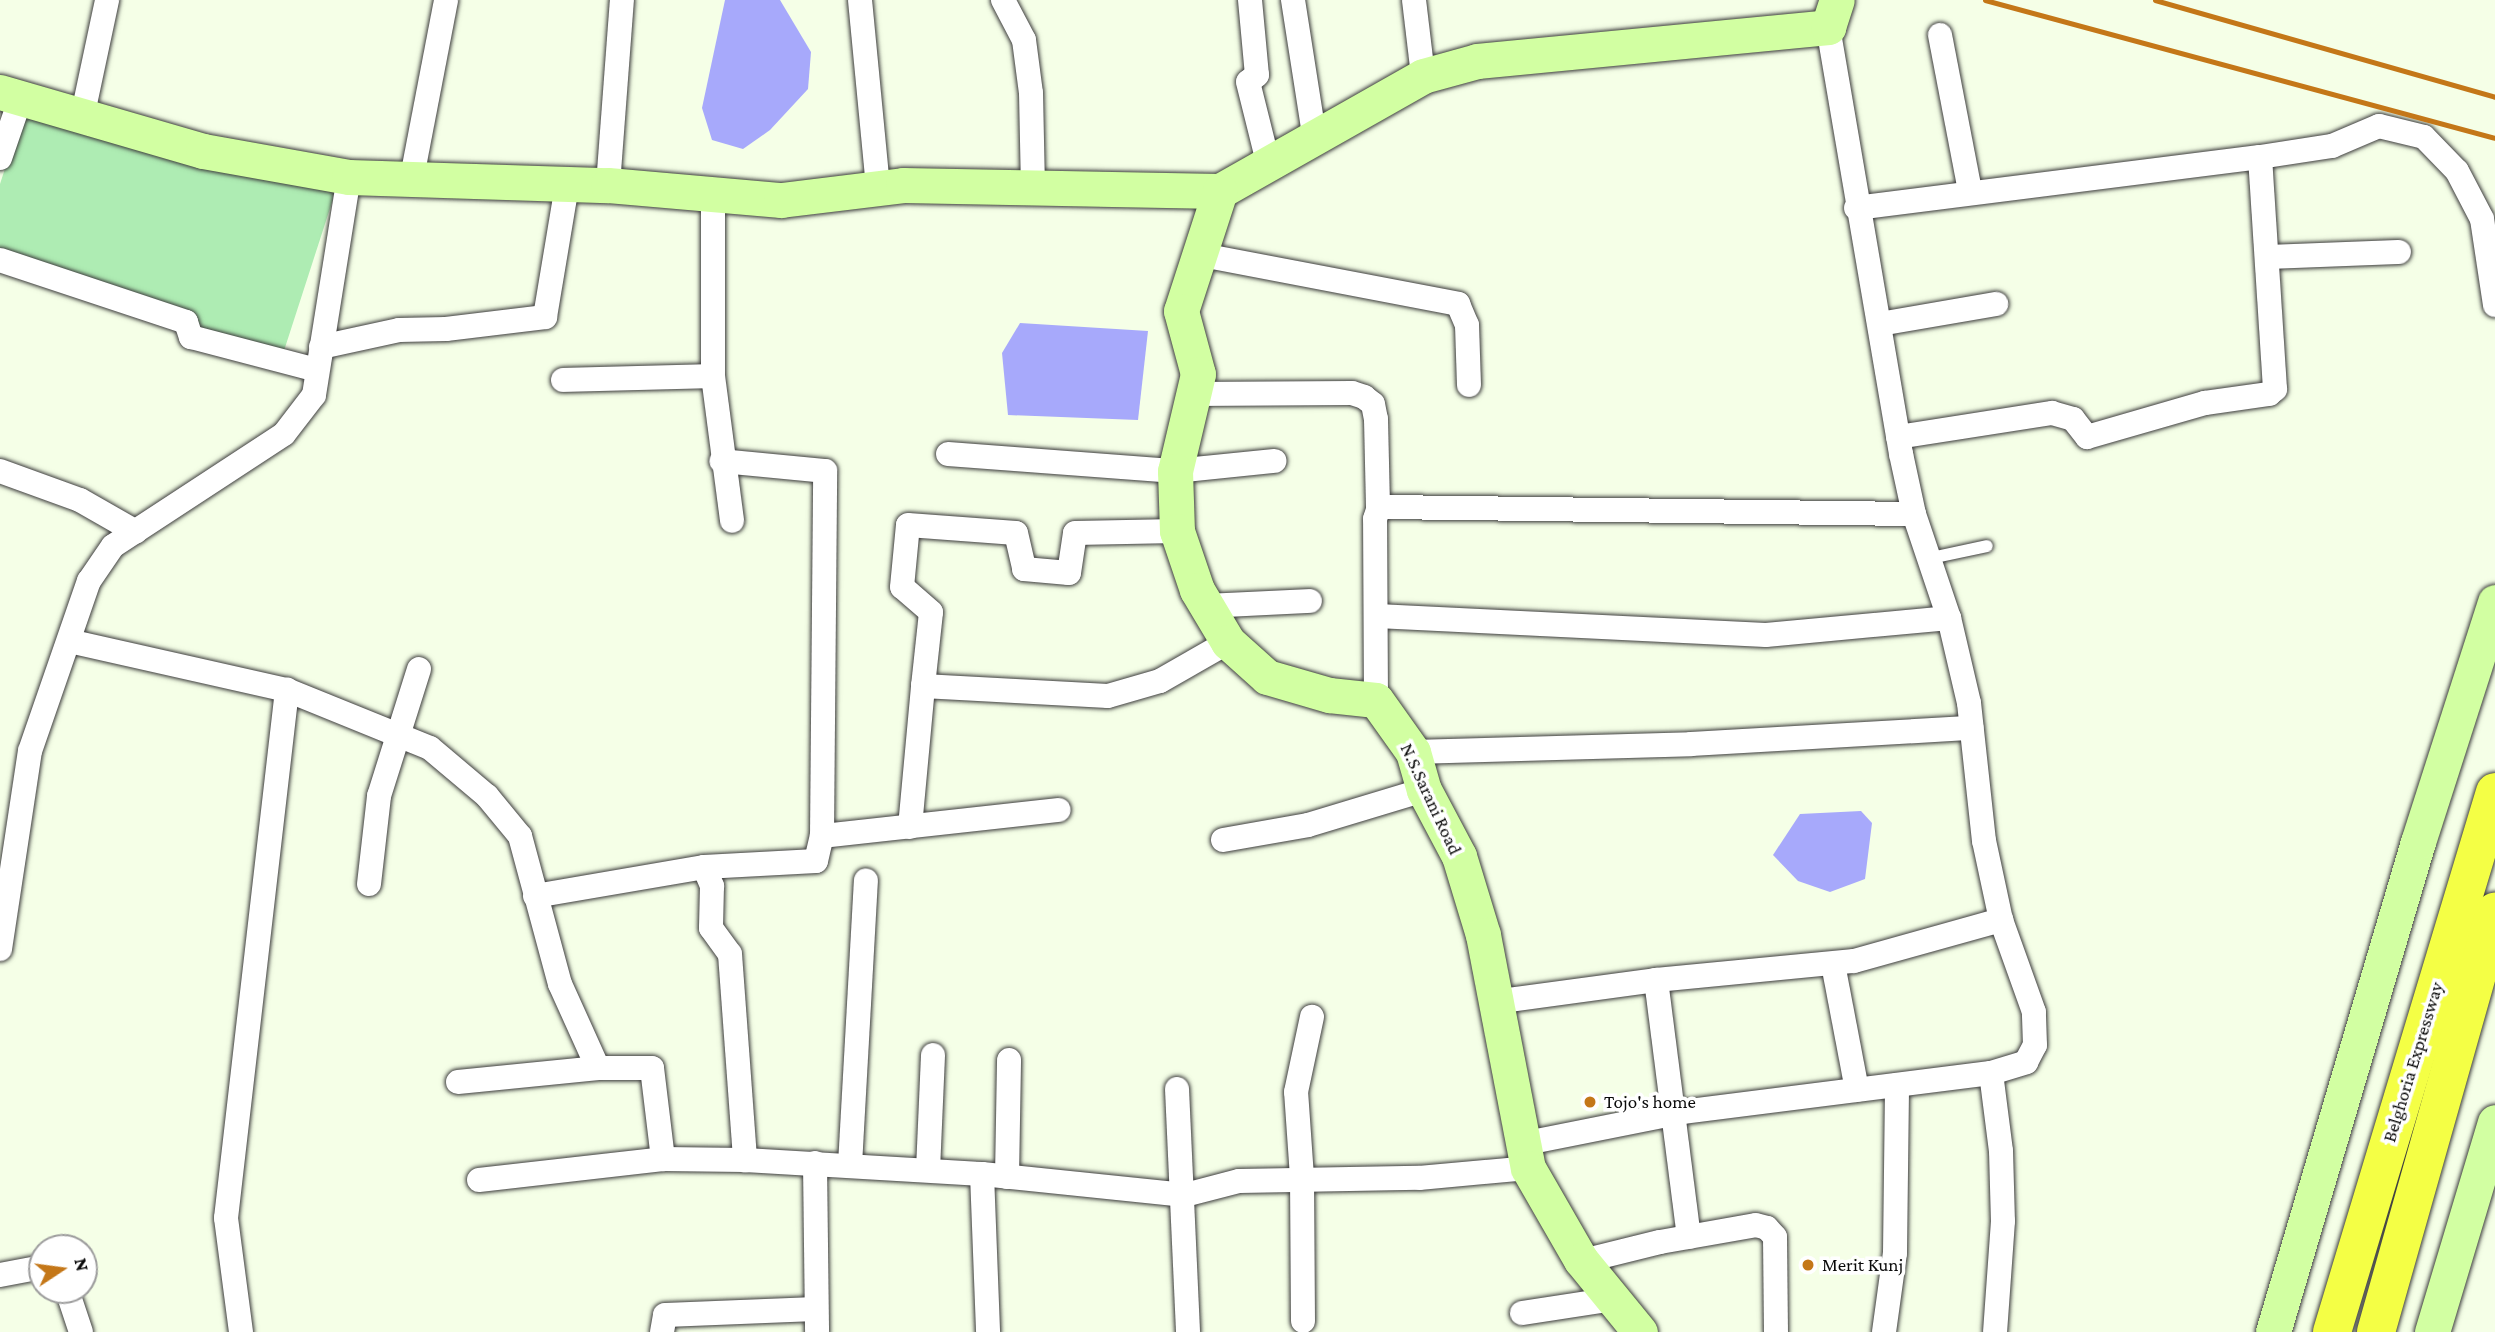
<!DOCTYPE html>
<html>
<head>
<meta charset="utf-8">
<style>
  body { margin:0 }
  #map { position:relative; width:2495px; height:1332px; overflow:hidden; background:#f5ffe7; font-family:"Crimson Pro",serif }
  div>[style] { position:absolute }
  .green>* { inset:0; background:#aeecb3 }
  .water>* { inset:0; background:#a7a9fb }
  .roads { filter:drop-shadow(0 0 2px #3d3d3d) drop-shadow(0 0 2px #3d3d3d) }
  .lane>* { height:12px; margin:-6px; padding:0 6px; transform-origin:6px; border-radius:6px; background:#fff }
  .street>* { height:24px; margin:-12px; padding:0 12px; transform-origin:12px; border-radius:12px; background:#fff }
  .secondary>* { height:35px; margin:-17.5px; padding:0 17.5px; transform-origin:17.5px; border-radius:17.5px; background:#d2ffa2 }
  .highway>* { height:38px; margin:-19px; padding:0 19px; transform-origin:19px; border-radius:19px; background:#f4ff45 }
  .rail>* { height:5px; margin:-2.5px; padding:0 2.5px; transform-origin:2.5px; border-radius:2.5px; background:#c47718 }
  .dots>* { width:19px; height:19px; translate:-50% -50%; box-sizing:border-box; border:4px solid #fff; border-radius:50% }
  span { translate:-50% -50%; white-space:nowrap; text-align:center; line-height:1.15; -webkit-text-stroke:7px #fff; paint-order:stroke }
  .street-label { font-size:19px; color:#0a0a0a }
  .poi-label { font-size:19px; color:#0a0a0a }
  .left { translate:0 -50%; text-align:left }
  .north { position:absolute; left:28px; top:1234px; width:70px; height:70px; box-sizing:border-box; background:#fff; border:2px solid #9d9d9d; border-radius:50%; rotate:77deg; font-size:19px; font-weight:700; line-height:28px; text-align:center; color:#0a0a0a }
  .north::after { content:''; display:block; margin:auto; width:24px; height:32px; background:#c47718; clip-path:polygon(50% 0,100% 100%,50% 72%,0 100%) }
</style>
</head>
<body>
<div id="map">
  <div class="green">
    <div style="clip-path:polygon(23px 113px,191px 160px,335px 193px,281px 360px,0 248px,0 184px)"></div>
  </div>
  <div class="water">
    <div style="clip-path:polygon(725px 0,780px 0,811px 52px,808px 89px,770px 130px,743px 149px,712px 140px,702px 108px)"></div>
    <div style="clip-path:polygon(1020px 323px,1148px 331px,1138px 420px,1008px 415px,1002px 353px)"></div>
    <div style="clip-path:polygon(1861px 811px,1872px 823px,1865px 879px,1830px 892px,1798px 881px,1773px 855px,1800px 814px)"></div>
  </div>
  <div class="roads">
    <div class="lane">
      <div style="left:1931px;top:558px;width:57px;rotate:-12.1deg"></div>
    </div>
    <div class="street">
      <div style="left:860px;top:0;width:189px;rotate:84.5deg"></div>
      <div style="left:1003px;top:0;width:45px;rotate:62.3deg"></div>
      <div style="left:1024px;top:40px;width:53px;rotate:82.5deg"></div>
      <div style="left:1031px;top:93px;width:94px;rotate:88.8deg"></div>
      <div style="left:1250px;top:0;width:75px;rotate:84.7deg"></div>
      <div style="left:1257px;top:75px;width:11px;rotate:142deg"></div>
      <div style="left:1248px;top:82px;width:87px;rotate:76deg"></div>
      <div style="left:1293px;top:0;width:142px;rotate:81.1deg"></div>
      <div style="left:1414px;top:0;width:77px;rotate:83.2deg"></div>
      <div style="left:1940px;top:35px;width:159px;rotate:79.1deg"></div>
      <div style="left:82px;top:118px;width:121px;rotate:-78deg"></div>
      <div style="left:0;top:158px;width:61px;rotate:-71deg"></div>
      <div style="left:412px;top:177px;width:180px;rotate:-79.1deg"></div>
      <div style="left:608px;top:185px;width:186px;rotate:-85.7deg"></div>
      <div style="left:1856px;top:208px;width:407px;rotate:-7.2deg"></div>
      <div style="left:2260px;top:157px;width:73px;rotate:-8.7deg"></div>
      <div style="left:2332px;top:146px;width:51px;rotate:-23.1deg"></div>
      <div style="left:2379px;top:126px;width:46px;rotate:13.7deg"></div>
      <div style="left:2424px;top:137px;width:47px;rotate:45.9deg"></div>
      <div style="left:2457px;top:171px;width:54px;rotate:62.5deg"></div>
      <div style="left:2482px;top:219px;width:87px;rotate:81.4deg"></div>
      <div style="left:1202px;top:255px;width:261px;rotate:10.8deg"></div>
      <div style="left:1458px;top:304px;width:23px;rotate:67deg"></div>
      <div style="left:1467px;top:325px;width:60px;rotate:88.1deg"></div>
      <div style="left:2267px;top:257px;width:132px;rotate:-2.2deg"></div>
      <div style="left:0;top:260px;width:196px;rotate:18.4deg"></div>
      <div style="left:186px;top:322px;width:16px;rotate:72deg"></div>
      <div style="left:191px;top:337px;width:130px;rotate:14.7deg"></div>
      <div style="left:1880px;top:324px;width:118px;rotate:-9.8deg"></div>
      <div style="left:321px;top:347px;width:80px;rotate:-12.3deg"></div>
      <div style="left:399px;top:330px;width:47px;rotate:-1.2deg"></div>
      <div style="left:446px;top:329px;width:100px;rotate:-6.9deg"></div>
      <div style="left:545px;top:317px;width:134px;rotate:-80.5deg"></div>
      <div style="left:713px;top:376px;width:146px;rotate:82.5deg"></div>
      <div style="left:563px;top:380px;width:150px;rotate:-1.5deg"></div>
      <div style="left:713px;top:376px;width:180px;rotate:-90deg"></div>
      <div style="left:1193px;top:394px;width:159px;rotate:-0.4deg"></div>
      <div style="left:1352px;top:393px;width:13px;rotate:18deg"></div>
      <div style="left:1364px;top:397px;width:11px;rotate:38deg"></div>
      <div style="left:1373px;top:404px;width:15px;rotate:79deg"></div>
      <div style="left:1376px;top:419px;width:91px;rotate:88.7deg"></div>
      <div style="left:1898px;top:437px;width:156px;rotate:-8.9deg"></div>
      <div style="left:2052px;top:413px;width:22px;rotate:16deg"></div>
      <div style="left:2073px;top:419px;width:23px;rotate:52deg"></div>
      <div style="left:2087px;top:437px;width:123px;rotate:-16.1deg"></div>
      <div style="left:2205px;top:403px;width:65px;rotate:-8deg"></div>
      <div style="left:2269px;top:394px;width:8px;rotate:-40deg"></div>
      <div style="left:2275px;top:389px;width:232px;rotate:-93.7deg"></div>
      <div style="left:948px;top:454px;width:228px;rotate:4.3deg"></div>
      <div style="left:1175px;top:471px;width:100px;rotate:-5.8deg"></div>
      <div style="left:0;top:471px;width:85px;rotate:19.9deg"></div>
      <div style="left:80px;top:500px;width:64px;rotate:29.7deg"></div>
      <div style="left:1207px;top:606px;width:103px;rotate:-2.8deg"></div>
      <div style="left:1377px;top:616px;width:389px;rotate:2.8deg"></div>
      <div style="left:1766px;top:635px;width:184px;rotate:-5.3deg"></div>
      <div style="left:69px;top:641px;width:223px;rotate:12.7deg"></div>
      <div style="left:287px;top:690px;width:154px;rotate:22.1deg"></div>
      <div style="left:430px;top:748px;width:75px;rotate:40.1deg"></div>
      <div style="left:487px;top:796px;width:52px;rotate:50.5deg"></div>
      <div style="left:520px;top:836px;width:153px;rotate:74.9deg"></div>
      <div style="left:560px;top:984px;width:92px;rotate:65.7deg"></div>
      <div style="left:923px;top:686px;width:74px;rotate:-83.8deg"></div>
      <div style="left:931px;top:612px;width:38px;rotate:-139deg"></div>
      <div style="left:902px;top:587px;width:62px;rotate:-84.5deg"></div>
      <div style="left:908px;top:525px;width:108px;rotate:4.2deg"></div>
      <div style="left:1016px;top:533px;width:37px;rotate:77deg"></div>
      <div style="left:1024px;top:569px;width:45px;rotate:5.1deg"></div>
      <div style="left:1069px;top:573px;width:40px;rotate:-81.5deg"></div>
      <div style="left:1075px;top:533px;width:102px;rotate:-1.1deg"></div>
      <div style="left:1376px;top:700px;width:181px;rotate:-90.3deg"></div>
      <div style="left:1375px;top:519px;width:9px;rotate:-72deg"></div>
      <div style="left:1378px;top:510px;width:7px;rotate:-27deg"></div>
      <div style="left:1384px;top:507px;width:530px;rotate:0.76deg"></div>
      <div style="left:1413px;top:752px;width:278px;rotate:-1.6deg"></div>
      <div style="left:1691px;top:744px;width:281px;rotate:-3.3deg"></div>
      <div style="left:910px;top:827px;width:142px;rotate:-84.7deg"></div>
      <div style="left:923px;top:686px;width:185px;rotate:3.1deg"></div>
      <div style="left:1108px;top:696px;width:54px;rotate:-16.1deg"></div>
      <div style="left:1160px;top:681px;width:78px;rotate:-29.8deg"></div>
      <div style="left:822px;top:836px;width:238px;rotate:-6.3deg"></div>
      <div style="left:1223px;top:840px;width:86px;rotate:-10deg"></div>
      <div style="left:1308px;top:825px;width:121px;rotate:-16.8deg"></div>
      <div style="left:704px;top:867px;width:112px;rotate:-3.1deg"></div>
      <div style="left:816px;top:861px;width:26px;rotate:-77deg"></div>
      <div style="left:822px;top:836px;width:365px;rotate:-89.5deg"></div>
      <div style="left:825px;top:471px;width:104px;rotate:-174.5deg"></div>
      <div style="left:369px;top:884px;width:89px;rotate:-83.5deg"></div>
      <div style="left:379px;top:796px;width:133px;rotate:-72.5deg"></div>
      <div style="left:535px;top:896px;width:171px;rotate:-9.7deg"></div>
      <div style="left:704px;top:867px;width:21px;rotate:67deg"></div>
      <div style="left:712px;top:886px;width:42px;rotate:91.4deg"></div>
      <div style="left:711px;top:928px;width:32px;rotate:54deg"></div>
      <div style="left:730px;top:954px;width:207px;rotate:85.8deg"></div>
      <div style="left:0;top:949px;width:200px;rotate:-81.4deg"></div>
      <div style="left:30px;top:751px;width:180px;rotate:-70.9deg"></div>
      <div style="left:89px;top:581px;width:42px;rotate:-55.6deg"></div>
      <div style="left:113px;top:546px;width:204px;rotate:-33.2deg"></div>
      <div style="left:284px;top:434px;width:49px;rotate:-52.4deg"></div>
      <div style="left:314px;top:395px;width:221px;rotate:-80.9deg"></div>
      <div style="left:1833px;top:964px;width:128px;rotate:79.2deg"></div>
      <div style="left:1656px;top:980px;width:259px;rotate:82.7deg"></div>
      <div style="left:1494px;top:1002px;width:163px;rotate:-7.7deg"></div>
      <div style="left:1656px;top:980px;width:199px;rotate:-5.5deg"></div>
      <div style="left:1854px;top:961px;width:153px;rotate:-15.6deg"></div>
      <div style="left:1991px;top:1073px;width:79px;rotate:82.7deg"></div>
      <div style="left:2001px;top:1151px;width:70px;rotate:88.4deg"></div>
      <div style="left:2003px;top:1221px;width:111px;rotate:94.1deg"></div>
      <div style="left:458px;top:1082px;width:141px;rotate:-5.7deg"></div>
      <div style="left:598px;top:1068px;width:54px"></div>
      <div style="left:652px;top:1068px;width:92px;rotate:83.1deg"></div>
      <div style="left:1177px;top:1089px;width:243px;rotate:87.4deg"></div>
      <div style="left:1522px;top:1144px;width:163px;rotate:-11.3deg"></div>
      <div style="left:1682px;top:1112px;width:311px;rotate:-7.2deg"></div>
      <div style="left:1991px;top:1073px;width:37px;rotate:-17deg"></div>
      <div style="left:2026px;top:1062px;width:19px;rotate:-62deg"></div>
      <div style="left:2035px;top:1045px;width:33px;rotate:-92deg"></div>
      <div style="left:2034px;top:1012px;width:98px;rotate:-109.7deg"></div>
      <div style="left:2001px;top:920px;width:81px;rotate:-102.1deg"></div>
      <div style="left:1984px;top:841px;width:139px;rotate:-96.2deg"></div>
      <div style="left:1969px;top:703px;width:87px;rotate:-103.2deg"></div>
      <div style="left:1949px;top:618px;width:110px;rotate:-108.6deg"></div>
      <div style="left:1914px;top:514px;width:61px;rotate:-102.2deg"></div>
      <div style="left:1901px;top:454px;width:433px;rotate:-99.7deg"></div>
      <div style="left:815px;top:1163px;width:169px;rotate:89.3deg"></div>
      <div style="left:850px;top:1165px;width:285px;rotate:-86.8deg"></div>
      <div style="left:928px;top:1170px;width:115px;rotate:-87.5deg"></div>
      <div style="left:982px;top:1174px;width:158px;rotate:87.8deg"></div>
      <div style="left:1007px;top:1177px;width:117px;rotate:-89deg"></div>
      <div style="left:479px;top:1180px;width:185px;rotate:-6.5deg"></div>
      <div style="left:663px;top:1159px;width:82px;rotate:0.7deg"></div>
      <div style="left:745px;top:1160px;width:237px;rotate:3.4deg"></div>
      <div style="left:982px;top:1174px;width:204px;rotate:5.9deg"></div>
      <div style="left:1185px;top:1195px;width:56px;rotate:-14.5deg"></div>
      <div style="left:1239px;top:1181px;width:180px;rotate:-1deg"></div>
      <div style="left:1419px;top:1178px;width:109px;rotate:-5.2deg"></div>
      <div style="left:1583px;top:1261px;width:79px;rotate:-13.9deg"></div>
      <div style="left:1660px;top:1242px;width:97px;rotate:-10deg"></div>
      <div style="left:1756px;top:1225px;width:11px;rotate:15deg"></div>
      <div style="left:1767px;top:1228px;width:12px;rotate:48deg"></div>
      <div style="left:1775px;top:1237px;width:95px;rotate:89.4deg"></div>
      <div style="left:0;top:1275px;width:43px;rotate:-10.8deg"></div>
      <div style="left:67px;top:1290px;width:44px;rotate:71.6deg"></div>
      <div style="left:1522px;top:1313px;width:93px;rotate:-8.7deg"></div>
      <div style="left:1303px;top:1321px;width:144px;rotate:-90.4deg"></div>
      <div style="left:1302px;top:1177px;width:85px;rotate:-94deg"></div>
      <div style="left:1296px;top:1092px;width:77px;rotate:-78deg"></div>
      <div style="left:241px;top:1332px;width:115px;rotate:-97.5deg"></div>
      <div style="left:226px;top:1218px;width:532px;rotate:-83.41deg"></div>
      <div style="left:662px;top:1332px;width:17px;rotate:-80deg"></div>
      <div style="left:665px;top:1315px;width:151px;rotate:-2.3deg"></div>
      <div style="left:1884px;top:1332px;width:80px;rotate:-82.1deg"></div>
      <div style="left:1895px;top:1253px;width:168px;rotate:-89.3deg"></div>
    </div>
    <div class="secondary">
      <div style="left:0;top:92px;width:211px;rotate:16.2deg"></div>
      <div style="left:203px;top:151px;width:148px;rotate:10.1deg"></div>
      <div style="left:349px;top:177px;width:259px;rotate:1.8deg"></div>
      <div style="left:608px;top:185px;width:174px;rotate:5deg"></div>
      <div style="left:781px;top:200px;width:123px;rotate:-7deg"></div>
      <div style="left:903px;top:185px;width:317px;rotate:1.1deg"></div>
      <div style="left:1220px;top:191px;width:233px;rotate:-29.5deg"></div>
      <div style="left:1423px;top:76px;width:56px;rotate:-15.5deg"></div>
      <div style="left:1477px;top:61px;width:353px;rotate:-5.5deg"></div>
      <div style="left:1828px;top:27px;width:28px;rotate:-72deg"></div>
      <div style="left:1220px;top:191px;width:126px;rotate:108deg"></div>
      <div style="left:1181px;top:311px;width:65px;rotate:74.9deg"></div>
      <div style="left:1198px;top:374px;width:100px;rotate:103.3deg"></div>
      <div style="left:1175px;top:471px;width:60px;rotate:88.1deg"></div>
      <div style="left:1177px;top:531px;width:62px;rotate:71.3deg"></div>
      <div style="left:1197px;top:590px;width:61px;rotate:59.2deg"></div>
      <div style="left:1228px;top:642px;width:52px;rotate:41.9deg"></div>
      <div style="left:1267px;top:677px;width:65px;rotate:16.2deg"></div>
      <div style="left:1329px;top:695px;width:47px;rotate:6.1deg"></div>
      <div style="left:1376px;top:700px;width:64px;rotate:54.6deg"></div>
      <div style="left:1413px;top:752px;width:40px;rotate:74deg"></div>
      <div style="left:1424px;top:790px;width:75px;rotate:62.1deg"></div>
      <div style="left:1459px;top:856px;width:83px;rotate:73.1deg"></div>
      <div style="left:1483px;top:935px;width:237px;rotate:79.1deg"></div>
      <div style="left:1528px;top:1168px;width:106px;rotate:60.1deg"></div>
      <div style="left:1581px;top:1260px;width:93px;rotate:50.7deg"></div>
      <div style="left:2273px;top:1332px;width:511px;rotate:-73.52deg"></div>
      <div style="left:2418px;top:842px;width:252px;rotate:-72.2deg"></div>
      <div style="left:2432px;top:1332px;width:219px;rotate:-73.3deg"></div>
    </div>
    <div class="highway">
      <div style="left:2332px;top:1332px;width:564px;rotate:-73.2deg"></div>
      <div style="left:2376px;top:1332px;width:437px;rotate:-74.2deg"></div>
    </div>
  </div>
  <div class="rail">
    <div style="left:1985px;top:0;width:528px;rotate:15.14deg"></div>
    <div style="left:2155px;top:0;width:354px;rotate:15.9deg"></div>
  </div>
  <div class="dots">
    <div style="left:1590px;top:1102px;background:#c47718"></div>
    <div style="left:1808px;top:1265px;background:#c47718"></div>
  </div>
  <div class="street-label">
    <span style="left:1431px;top:799px;rotate:65deg">N.S.Sarani Road</span>
    <span style="left:2413px;top:1062px;rotate:-73deg">Belghoria Expressway</span>
  </div>
  <div class="poi-label">
    <span class="left" style="left:1604px;top:1102px">Tojo's home</span>
    <span class="left" style="left:1822px;top:1265px">Merit Kunj</span>
  </div>
  <div class="north">N</div>
</div>
</body>
</html>
